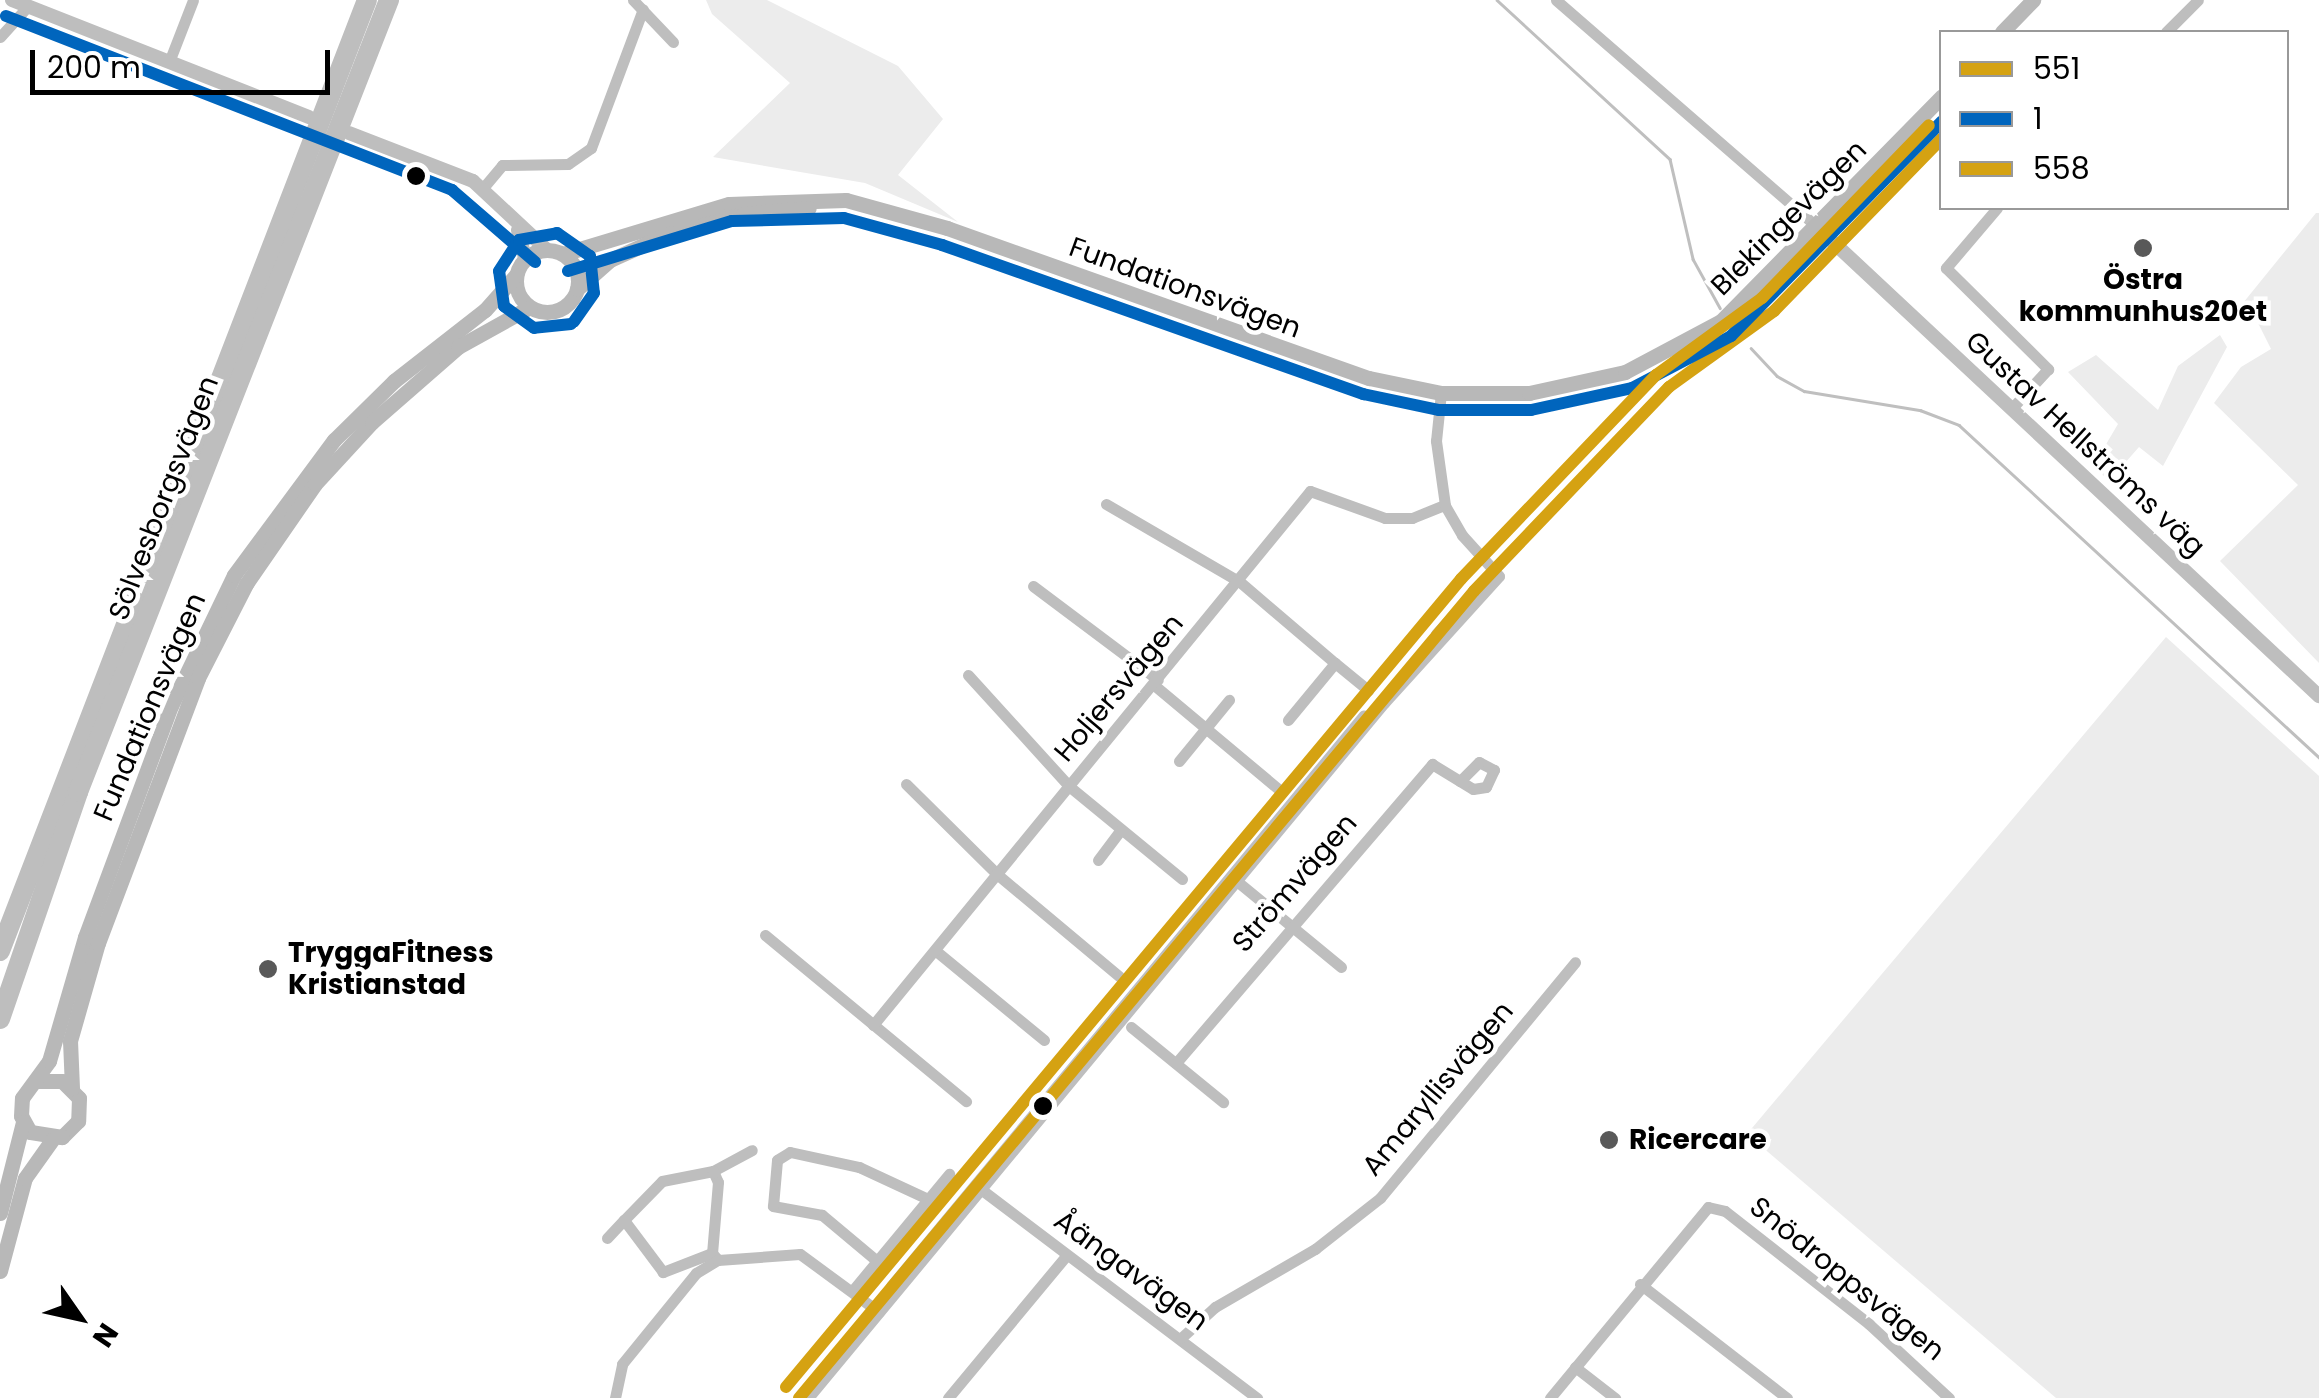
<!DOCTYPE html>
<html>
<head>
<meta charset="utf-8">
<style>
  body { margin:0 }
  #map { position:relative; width:2319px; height:1398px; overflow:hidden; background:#fff; font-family:Poppins,sans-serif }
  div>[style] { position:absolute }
  .green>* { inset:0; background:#ececec }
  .stream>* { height:2.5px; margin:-1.25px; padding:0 1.25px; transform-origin:1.25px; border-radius:1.25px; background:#bfbfbf }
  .minor>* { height:11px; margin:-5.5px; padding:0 5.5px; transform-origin:5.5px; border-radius:5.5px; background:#bebebe }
  .tertiary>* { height:14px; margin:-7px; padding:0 7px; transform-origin:7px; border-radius:7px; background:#bebebe }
  .secondary>* { height:15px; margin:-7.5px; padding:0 7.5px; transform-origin:7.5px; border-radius:7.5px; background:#b8b8b8 }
  .secondary>.ring { margin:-7.5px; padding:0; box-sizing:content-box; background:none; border:15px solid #b8b8b8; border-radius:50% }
  .motorway>* { height:20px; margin:-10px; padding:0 10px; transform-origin:10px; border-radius:10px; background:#bebebe }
  .bus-1>* { height:12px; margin:-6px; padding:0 6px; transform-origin:6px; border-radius:6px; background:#d5a212 }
  .bus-2>* { height:12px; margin:-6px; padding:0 6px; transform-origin:6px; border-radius:6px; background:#0065bd }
  .bus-3>* { height:12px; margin:-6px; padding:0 6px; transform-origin:6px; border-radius:6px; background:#d5a212 }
  .dots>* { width:28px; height:28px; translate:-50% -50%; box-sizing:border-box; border:5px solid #fff; border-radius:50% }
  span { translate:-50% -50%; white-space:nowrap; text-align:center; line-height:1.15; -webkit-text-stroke:9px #fff; paint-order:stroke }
  .street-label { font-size:28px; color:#000 }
  .poi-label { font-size:28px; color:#000; font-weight:700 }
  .left { translate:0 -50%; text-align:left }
  .legend { position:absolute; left:1939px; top:30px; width:350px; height:180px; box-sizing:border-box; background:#fff; border:2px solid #999; margin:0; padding:12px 18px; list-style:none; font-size:30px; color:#000 }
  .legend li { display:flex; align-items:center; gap:20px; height:50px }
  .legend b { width:50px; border:2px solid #999 }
  .north { position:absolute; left:30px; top:1268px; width:100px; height:100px; -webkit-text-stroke:8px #fff; paint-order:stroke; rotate:124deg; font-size:28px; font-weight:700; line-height:40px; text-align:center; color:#000 }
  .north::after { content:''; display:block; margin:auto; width:35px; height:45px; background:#000; clip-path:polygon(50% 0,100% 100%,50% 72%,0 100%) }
  .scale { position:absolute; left:30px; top:50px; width:300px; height:45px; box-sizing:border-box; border:5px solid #000; border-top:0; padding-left:12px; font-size:30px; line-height:35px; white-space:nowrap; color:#000; -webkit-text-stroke:8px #fff; paint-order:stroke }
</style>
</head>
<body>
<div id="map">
  <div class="green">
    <div style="clip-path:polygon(706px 0,767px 0,898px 66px,943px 119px,898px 175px,958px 222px,865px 183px,713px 157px,790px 83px,712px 14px)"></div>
    <div style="clip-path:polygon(2316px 213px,2319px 213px,2319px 663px,2220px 561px,2298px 485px,2214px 403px,2241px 367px,2271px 349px,2258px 323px,2244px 318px,2243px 303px)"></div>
    <div style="clip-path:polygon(2220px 335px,2227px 347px,2163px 466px,2139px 447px,2110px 480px,2092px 468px,2118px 424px,2068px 372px,2096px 355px,2158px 410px,2178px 366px)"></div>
    <div style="clip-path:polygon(2166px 637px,2319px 776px,2319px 1398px,2056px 1398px,1747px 1134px)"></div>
  </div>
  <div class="stream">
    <div style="left:1497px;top:0;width:235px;rotate:42.6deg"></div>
    <div style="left:1670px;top:159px;width:103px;rotate:77deg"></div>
    <div style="left:1693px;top:259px;width:56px;rotate:61.1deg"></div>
    <div style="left:1751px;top:348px;width:38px;rotate:47deg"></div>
    <div style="left:1777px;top:376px;width:31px;rotate:29deg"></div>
    <div style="left:1804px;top:391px;width:118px;rotate:9.3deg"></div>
    <div style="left:1920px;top:410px;width:42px;rotate:21deg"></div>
    <div style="left:1959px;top:425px;width:490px;rotate:42.7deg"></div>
  </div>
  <div class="minor">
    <div style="left:633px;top:0;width:58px;rotate:46.4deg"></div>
    <div style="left:1556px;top:0;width:347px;rotate:41deg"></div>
    <div style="left:2166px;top:32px;width:45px;rotate:-45deg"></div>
    <div style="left:0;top:37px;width:42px;rotate:-47.9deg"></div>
    <div style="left:169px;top:62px;width:66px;rotate:-68.8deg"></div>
    <div style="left:483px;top:188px;width:30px;rotate:-50deg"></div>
    <div style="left:502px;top:165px;width:66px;rotate:-0.9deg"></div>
    <div style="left:568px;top:164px;width:28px;rotate:-35deg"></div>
    <div style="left:591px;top:148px;width:148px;rotate:-69.5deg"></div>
    <div style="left:1997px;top:208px;width:79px;rotate:130.4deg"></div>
    <div style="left:1946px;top:268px;width:144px;rotate:44.7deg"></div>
    <div style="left:2048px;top:369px;width:53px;rotate:132.7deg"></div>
    <div style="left:1106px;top:504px;width:155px;rotate:30.2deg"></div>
    <div style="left:1240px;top:582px;width:125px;rotate:40.5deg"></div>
    <div style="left:1335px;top:663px;width:74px;rotate:129.5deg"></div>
    <div style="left:1033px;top:586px;width:156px;rotate:36.9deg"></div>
    <div style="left:1436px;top:634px;width:86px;rotate:-47.8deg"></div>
    <div style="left:1335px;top:663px;width:43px;rotate:39.3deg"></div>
    <div style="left:968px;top:675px;width:151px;rotate:47.7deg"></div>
    <div style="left:1070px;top:787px;width:145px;rotate:39.4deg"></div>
    <div style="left:1154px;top:685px;width:167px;rotate:39.9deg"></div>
    <div style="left:1179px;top:761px;width:79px;rotate:-50.7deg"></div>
    <div style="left:906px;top:784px;width:129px;rotate:44.7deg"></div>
    <div style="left:998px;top:875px;width:158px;rotate:39.9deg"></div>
    <div style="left:1098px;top:860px;width:38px;rotate:-53deg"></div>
    <div style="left:1233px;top:878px;width:140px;rotate:39.5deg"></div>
    <div style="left:765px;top:935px;width:261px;rotate:39.6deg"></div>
    <div style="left:936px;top:951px;width:140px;rotate:39.5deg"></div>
    <div style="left:873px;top:1025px;width:690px;rotate:-50.7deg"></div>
    <div style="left:1310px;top:491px;width:80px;rotate:19.8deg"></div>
    <div style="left:1385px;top:518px;width:27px"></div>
    <div style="left:1412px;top:518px;width:35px;rotate:-22deg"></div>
    <div style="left:1131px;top:1027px;width:119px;rotate:39.2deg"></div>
    <div style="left:1176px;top:1063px;width:394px;rotate:-49.4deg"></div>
    <div style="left:1432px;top:764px;width:48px;rotate:31.4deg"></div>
    <div style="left:1473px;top:789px;width:13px;rotate:-9deg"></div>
    <div style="left:1486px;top:787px;width:19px;rotate:-65deg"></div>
    <div style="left:1494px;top:770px;width:17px;rotate:-152deg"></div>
    <div style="left:1479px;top:762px;width:27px;rotate:135deg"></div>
    <div style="left:713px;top:1171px;width:44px;rotate:-28.3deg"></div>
    <div style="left:978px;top:1187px;width:350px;rotate:37.1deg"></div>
    <div style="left:607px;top:1238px;width:25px;rotate:-47deg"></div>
    <div style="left:712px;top:1253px;width:53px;rotate:158.8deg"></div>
    <div style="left:663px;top:1272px;width:65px;rotate:-126.9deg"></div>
    <div style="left:624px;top:1220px;width:54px;rotate:-45.7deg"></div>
    <div style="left:662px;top:1181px;width:52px;rotate:-11.1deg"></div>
    <div style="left:713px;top:1171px;width:12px;rotate:66deg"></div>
    <div style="left:718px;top:1182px;width:71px;rotate:94.8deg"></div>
    <div style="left:712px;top:1253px;width:9px;rotate:49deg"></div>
    <div style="left:877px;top:1261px;width:72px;rotate:-140.1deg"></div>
    <div style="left:822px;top:1215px;width:50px;rotate:-169.6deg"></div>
    <div style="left:773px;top:1206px;width:46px;rotate:-85deg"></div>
    <div style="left:777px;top:1160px;width:15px;rotate:-32deg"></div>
    <div style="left:790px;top:1152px;width:71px;rotate:12.3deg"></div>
    <div style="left:859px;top:1167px;width:76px;rotate:24.9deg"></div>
    <div style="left:1640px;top:1284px;width:186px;rotate:37.8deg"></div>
    <div style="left:891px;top:1286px;width:741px;rotate:-50.36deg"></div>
    <div style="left:853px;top:1290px;width:151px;rotate:-50.4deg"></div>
    <div style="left:1181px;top:1338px;width:46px;rotate:-42.4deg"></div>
    <div style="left:1215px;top:1307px;width:116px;rotate:-30.1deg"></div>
    <div style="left:1315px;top:1249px;width:83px;rotate:-38.1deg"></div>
    <div style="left:1380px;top:1198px;width:306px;rotate:-50.4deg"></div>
    <div style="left:1575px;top:1367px;width:51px;rotate:37.8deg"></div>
    <div style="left:615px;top:1398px;width:35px;rotate:-78deg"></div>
    <div style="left:622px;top:1364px;width:117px;rotate:-50.9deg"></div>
    <div style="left:696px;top:1273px;width:26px;rotate:-31deg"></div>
    <div style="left:718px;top:1260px;width:82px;rotate:-4.2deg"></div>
    <div style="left:800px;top:1254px;width:98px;rotate:36.3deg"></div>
    <div style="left:808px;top:1398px;width:903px;rotate:-50.35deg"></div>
    <div style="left:1384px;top:703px;width:171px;rotate:-47.8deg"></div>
    <div style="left:1499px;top:576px;width:55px;rotate:-132.1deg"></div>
    <div style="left:1462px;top:535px;width:34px;rotate:-120deg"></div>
    <div style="left:1445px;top:505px;width:65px;rotate:-98deg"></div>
    <div style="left:1436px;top:441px;width:48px;rotate:-84.1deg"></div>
    <div style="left:948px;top:1398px;width:185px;rotate:-50.3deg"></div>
    <div style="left:1550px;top:1398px;width:248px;rotate:-50.4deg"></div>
    <div style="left:1708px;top:1207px;width:17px;rotate:13deg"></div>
    <div style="left:1725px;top:1211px;width:183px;rotate:38.1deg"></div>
    <div style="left:1869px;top:1324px;width:109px;rotate:42.8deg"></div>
  </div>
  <div class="tertiary">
    <div style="left:12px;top:0;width:319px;rotate:21.5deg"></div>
    <div style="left:349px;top:133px;width:133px;rotate:21.2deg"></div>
    <div style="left:473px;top:181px;width:101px;rotate:43deg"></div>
    <div style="left:1818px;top:228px;width:686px;rotate:43.05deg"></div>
    <div style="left:518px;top:230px;width:30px;rotate:76deg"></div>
  </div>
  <div class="secondary">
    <div style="left:2002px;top:32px;width:45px;rotate:-45.9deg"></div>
    <div class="ring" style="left:516px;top:250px;width:47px;height:47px"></div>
    <div style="left:563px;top:254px;width:173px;rotate:-16.8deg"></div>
    <div style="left:729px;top:204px;width:117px;rotate:-2deg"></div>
    <div style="left:846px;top:200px;width:105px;rotate:15.5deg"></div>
    <div style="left:947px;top:228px;width:448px;rotate:19.6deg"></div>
    <div style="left:1369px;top:378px;width:74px;rotate:11.8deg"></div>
    <div style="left:1441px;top:393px;width:88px"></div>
    <div style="left:1529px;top:393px;width:98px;rotate:-12.3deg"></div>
    <div style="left:1625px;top:372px;width:109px;rotate:-28deg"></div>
    <div style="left:1721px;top:321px;width:315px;rotate:-45.5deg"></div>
    <div style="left:577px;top:289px;width:44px;rotate:-41.3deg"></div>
    <div style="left:610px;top:260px;width:58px;rotate:-24.4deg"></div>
    <div style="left:663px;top:236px;width:83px;rotate:-15.4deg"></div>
    <div style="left:743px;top:214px;width:66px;rotate:-5.2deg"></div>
    <div style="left:39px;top:1081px;width:23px"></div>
    <div style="left:62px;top:1081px;width:24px;rotate:45deg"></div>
    <div style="left:79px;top:1098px;width:23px;rotate:92deg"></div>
    <div style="left:78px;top:1121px;width:23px;rotate:135deg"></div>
    <div style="left:62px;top:1137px;width:32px;rotate:-171deg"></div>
    <div style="left:30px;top:1132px;width:18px;rotate:-119deg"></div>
    <div style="left:21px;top:1116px;width:18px;rotate:-87deg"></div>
    <div style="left:22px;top:1098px;width:46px;rotate:-53.9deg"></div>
    <div style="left:49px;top:1061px;width:129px;rotate:-73.8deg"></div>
    <div style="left:85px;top:937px;width:246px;rotate:-69.6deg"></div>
    <div style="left:171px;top:706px;width:145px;rotate:-64.3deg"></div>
    <div style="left:234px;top:575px;width:168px;rotate:-53.5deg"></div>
    <div style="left:334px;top:440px;width:84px;rotate:-44.5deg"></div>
    <div style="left:394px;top:381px;width:115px;rotate:-38deg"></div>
    <div style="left:485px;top:310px;width:47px;rotate:-48.5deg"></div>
    <div style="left:72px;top:1088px;width:47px;rotate:-92.4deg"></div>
    <div style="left:70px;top:1041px;width:102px;rotate:-74.1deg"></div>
    <div style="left:98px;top:943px;width:283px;rotate:-69.3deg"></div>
    <div style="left:198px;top:678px;width:106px;rotate:-62.9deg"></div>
    <div style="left:246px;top:584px;width:121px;rotate:-55.4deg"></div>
    <div style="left:315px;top:484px;width:84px;rotate:-47.4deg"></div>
    <div style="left:372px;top:422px;width:114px;rotate:-41.1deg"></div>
    <div style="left:458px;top:347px;width:82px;rotate:-29.1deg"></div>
    <div style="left:0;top:1213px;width:94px;rotate:-75.8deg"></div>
    <div style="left:0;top:1271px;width:96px;rotate:-75deg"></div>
    <div style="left:25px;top:1178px;width:47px;rotate:-54.6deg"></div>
  </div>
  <div class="motorway">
    <div style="left:0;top:951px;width:1019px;rotate:-68.9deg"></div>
    <div style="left:0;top:1019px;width:240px;rotate:-71deg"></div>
    <div style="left:78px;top:792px;width:851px;rotate:-68.56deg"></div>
  </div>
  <div class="bus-1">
    <div style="left:799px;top:1398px;width:1052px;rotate:-50.09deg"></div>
    <div style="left:1474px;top:591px;width:282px;rotate:-46.3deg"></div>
    <div style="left:1669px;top:387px;width:130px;rotate:-35.9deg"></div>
    <div style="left:1774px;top:311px;width:241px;rotate:-45.8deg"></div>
  </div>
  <div class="bus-2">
    <div style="left:6px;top:16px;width:479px;rotate:21.3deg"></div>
    <div style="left:452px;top:190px;width:110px;rotate:40.9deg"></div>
    <div style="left:568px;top:271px;width:171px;rotate:-17deg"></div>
    <div style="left:732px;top:221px;width:112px;rotate:-1.5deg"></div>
    <div style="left:844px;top:218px;width:102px;rotate:15.4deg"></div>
    <div style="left:942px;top:245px;width:447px;rotate:19.5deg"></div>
    <div style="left:1363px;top:394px;width:78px;rotate:11.9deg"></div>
    <div style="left:1439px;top:410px;width:92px"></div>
    <div style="left:1531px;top:410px;width:103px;rotate:-12.3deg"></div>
    <div style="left:1632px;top:388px;width:112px;rotate:-27.7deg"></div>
    <div style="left:1731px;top:336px;width:301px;rotate:-45.5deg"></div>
    <div style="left:571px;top:324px;width:37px;rotate:174deg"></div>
    <div style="left:534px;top:328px;width:37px;rotate:-144deg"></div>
    <div style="left:504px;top:306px;width:35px;rotate:-98deg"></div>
    <div style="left:499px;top:271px;width:37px;rotate:-57deg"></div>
    <div style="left:519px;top:240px;width:39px;rotate:-10deg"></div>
    <div style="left:557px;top:233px;width:40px;rotate:34.9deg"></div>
    <div style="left:590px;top:256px;width:37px;rotate:84deg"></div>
    <div style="left:594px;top:293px;width:35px;rotate:125deg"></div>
  </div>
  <div class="bus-3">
    <div style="left:786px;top:1387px;width:1053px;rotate:-50.12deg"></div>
    <div style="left:1461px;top:579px;width:282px;rotate:-46.3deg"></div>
    <div style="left:1656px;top:375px;width:131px;rotate:-36deg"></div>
    <div style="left:1762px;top:298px;width:240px;rotate:-46deg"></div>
  </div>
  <div class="dots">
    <div style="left:416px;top:176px;background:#000"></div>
    <div style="left:2143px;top:248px;background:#595959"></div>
    <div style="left:268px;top:969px;background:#595959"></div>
    <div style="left:1043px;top:1106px;background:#000"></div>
    <div style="left:1609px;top:1140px;background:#595959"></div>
  </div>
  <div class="street-label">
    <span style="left:1789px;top:218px;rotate:-45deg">Blekingevägen</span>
    <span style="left:1185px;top:288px;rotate:20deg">Fundationsvägen</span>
    <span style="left:2085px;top:444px;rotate:43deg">Gustav Hellströms väg</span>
    <span style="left:164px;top:498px;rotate:-69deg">Sölvesborgsvägen</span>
    <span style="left:1119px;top:688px;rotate:-50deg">Holjersvägen</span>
    <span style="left:150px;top:707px;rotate:-67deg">Fundationsvägen</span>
    <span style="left:1295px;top:883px;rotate:-49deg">Strömvägen</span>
    <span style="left:1438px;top:1089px;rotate:-50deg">Amaryllisvägen</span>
    <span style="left:1131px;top:1271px;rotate:36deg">Åängavägen</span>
    <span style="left:1847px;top:1279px;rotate:39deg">Snödroppsvägen</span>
  </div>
  <div class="poi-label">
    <span style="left:2143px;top:296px">Östra<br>kommunhus20et</span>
    <span class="left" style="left:288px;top:969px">TryggaFitness<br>Kristianstad</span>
    <span class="left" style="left:1629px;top:1140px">Ricercare</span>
  </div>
  <ul class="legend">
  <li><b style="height:12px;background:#d5a212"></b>551</li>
  <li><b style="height:12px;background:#0065bd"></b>1</li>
  <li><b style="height:12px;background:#d5a212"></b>558</li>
  </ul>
  <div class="north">N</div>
  <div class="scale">200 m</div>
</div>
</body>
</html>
